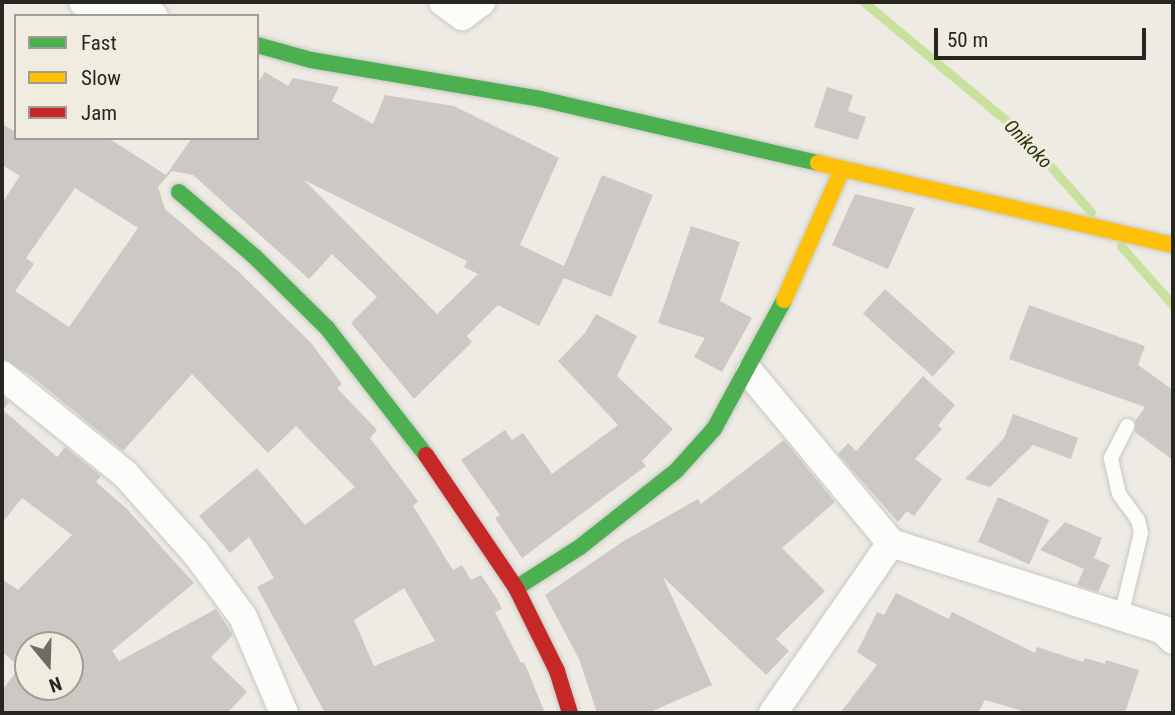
<!DOCTYPE html>
<html>
<head>
<meta charset="utf-8">
<style>
  body { margin:0 }
  #map { position:relative; width:1175px; height:715px; overflow:hidden; background:#edebe4; font-family:"Roboto Condensed",sans-serif }
  div>[style] { position:absolute }
  .stream>* { height:9px; margin:-4.5px; padding:0 4.5px; transform-origin:4.5px; border-radius:4.5px; background:#c8e19d }
  .building>* { inset:0; background:#ccc9c4; transform-origin:0 0 }
  .roads { filter:drop-shadow(0 0 2px #c8c7c1) drop-shadow(0 0 2px #c8c7c1) }
  .lane>* { height:14px; margin:-7px; padding:0 7px; transform-origin:7px; border-radius:7px; background:#fcfcfb }
  .street>* { height:28px; margin:-14px; padding:0 14px; transform-origin:14px; border-radius:14px; background:#fcfcfb }
  .fast>* { height:16px; margin:-8px; padding:0 8px; transform-origin:8px; border-radius:8px; background:#4caf50 }
  .slow>* { height:16px; margin:-8px; padding:0 8px; transform-origin:8px; border-radius:8px; background:#ffc107 }
  .jam>* { height:16px; margin:-8px; padding:0 8px; transform-origin:8px; border-radius:8px; background:#c62828 }
  span { translate:-50% -50%; white-space:nowrap; text-align:center; line-height:1.15; -webkit-text-stroke:6px #f1ece0; paint-order:stroke }
  .water-label { font-size:19px; color:#26340c; font-style:italic }
  .frame { position:absolute; inset:0; border:4px solid #282621; pointer-events:none }
  .legend { position:absolute; left:14px; top:14px; width:245px; height:126px; box-sizing:border-box; background:#f1ece0; border:2px solid #a19d94; margin:0; padding:9px 12px; list-style:none; font-size:21px; color:#282621 }
  .legend li { display:flex; align-items:center; gap:14px; height:35px }
  .legend b { width:35px; border:2px solid #a19d94 }
  .north { position:absolute; left:14px; top:631px; width:70px; height:70px; box-sizing:border-box; background:#f1ece0; border:2px solid #a19d94; border-radius:50%; rotate:161deg; font-size:19px; font-weight:700; line-height:28px; text-align:center; color:#282621 }
  .north::after { content:''; display:block; margin:auto; width:24px; height:32px; background:#6d6b65; clip-path:polygon(50% 0,100% 100%,50% 72%,0 100%) }
  .scale { position:absolute; left:934px; top:28px; width:212px; height:32px; box-sizing:border-box; border:4px solid #282621; border-top:0; padding-left:9px; font-size:21px; line-height:24px; white-space:nowrap; color:#282621; -webkit-text-stroke:5px #f1ece0; paint-order:stroke }
</style>
</head>
<body>
<div id="map">
  <div class="stream">
    <div style="left:864px;top:2px;width:203px;rotate:39.8deg"></div>
    <div style="left:1020px;top:132px;width:107px;rotate:48.4deg"></div>
    <div style="left:1121px;top:246px;width:79px;rotate:48.6deg"></div>
  </div>
  <div class="building">
    <div style="clip-path:polygon(evenodd,265px 72px,288px 86px,293px 78px,339px 87px,332px 101px,373px 124px,385px 95px,454px 106px,559px 158px,520px 245px,564px 266px,602px 175px,653px 195px,611px 297px,564px 278px,539px 326px,498px 305px,467px 336px,472px 342px,414px 399px,351px 323px,377px 297px,332px 254px,309px 279px,193px 175px,172px 171px,158px 187px,165px 209px,239px 272px,311px 343px,342px 384px,337px 388px,377px 430px,370px 438px,418px 501px,413px 506px,453px 570px,462px 565px,471px 580px,481px 575px,497px 599px,502px 609px,495px 612px,521px 663px,524px 662px,545px 713px,325px 713px,257px 587px,274px 578px,249px 537px,230px 553px,199px 516px,257px 468px,305px 525px,355px 487px,296px 426px,268px 453px,192px 374px,123px 451px,30px 375px,2px 359px,2px 203px,20px 176px,2px 165px,2px 124px,16px 132px,16px 138px,108px 138px,166px 175px,192px 138px,257px 138px,257px 84px,265px 72px,304px 180px,467px 261px,464px 267px,478px 274px,437px 314px,304px 180px,265px 72px,75px 188px,138px 228px,69px 327px,15px 291px,34px 264px,26px 258px,75px 188px,265px 72px,404px 588px,435px 641px,374px 666px,354px 620px,404px 588px)"></div>
    <div style="clip-path:polygon(827px 87px,853px 95px,848px 111px,866px 117px,858px 140px,814px 127px)"></div>
    <div style="clip-path:polygon(855px 194px,915px 208px,888px 269px,832px 245px)"></div>
    <div style="clip-path:polygon(691px 226px,740px 242px,720px 301px,752px 318px,722px 372px,694px 357px,705px 338px,658px 323px)"></div>
    <div style="left:885px;top:289px;width:94px;height:33px;rotate:42deg"></div>
    <div style="clip-path:polygon(1029px 305px,1145px 346px,1138px 365px,1173px 390px,1173px 460px,1135px 432px,1135px 421px,1145px 407px,1009px 359px)"></div>
    <div style="clip-path:polygon(596px 314px,637px 336px,617px 376px,673px 429px,642px 461px,646px 466px,522px 558px,495px 518px,500px 515px,461px 460px,505px 430px,512px 440px,523px 433px,552px 474px,618px 425px,558px 361px,585px 333px)"></div>
    <div style="clip-path:polygon(923px 376px,955px 405px,938px 425px,942px 429px,915px 459px,942px 479px,914px 516px,907px 511px,898px 522px,838px 454px,848px 443px,856px 451px)"></div>
    <div style="clip-path:polygon(evenodd,2px 396px,9px 402px,3px 410px,57px 457px,65px 447px,101px 476px,96px 482px,127px 509px,194px 583px,112px 651px,119px 661px,216px 609px,233px 635px,211px 657px,247px 692px,227px 713px,2px 713px,2px 690px,20px 667px,2px 652px,2px 579px,18px 590px,72px 535px,22px 498px,2px 523px,2px 396px,28px 645px,70px 645px,70px 687px,28px 687px,28px 645px)"></div>
    <div style="clip-path:polygon(1013px 414px,1078px 438px,1071px 459px,1033px 445px,990px 487px,965px 479px,1004px 438px)"></div>
    <div style="clip-path:polygon(784px 440px,835px 502px,782px 548px,825px 591px,776px 639px,789px 651px,766px 675px,663px 577px,712px 685px,648px 713px,597px 713px,579px 659px,545px 595px,622px 542px,698px 499px,701px 504px)"></div>
    <div style="left:998px;top:497px;width:56px;height:49px;rotate:24deg"></div>
    <div style="clip-path:polygon(1065px 522px,1102px 538px,1094px 558px,1110px 565px,1098px 592px,1077px 585px,1084px 569px,1040px 550px)"></div>
    <div style="clip-path:polygon(896px 593px,949px 619px,952px 612px,1035px 653px,1037px 647px,1083px 662px,1085px 658px,1105px 664px,1106px 660px,1139px 670px,1125px 713px,1029px 713px,985px 700px,978px 713px,840px 713px,877px 665px,857px 652px,877px 612px,884px 615px)"></div>
  </div>
  <div class="roads">
    <div class="lane">
      <div style="left:1121px;top:616px;width:85px;rotate:-76.5deg"></div>
      <div style="left:1141px;top:533px;width:13px;rotate:-103deg"></div>
      <div style="left:1138px;top:520px;width:32px;rotate:-126deg"></div>
      <div style="left:1119px;top:494px;width:37px;rotate:-103deg"></div>
      <div style="left:1111px;top:458px;width:36px;rotate:-63deg"></div>
    </div>
    <div class="street">
      <div style="left:83px;top:2px;width:72px;rotate:11.2deg"></div>
      <div style="left:443px;top:2px;width:24px;rotate:36deg"></div>
      <div style="left:462px;top:16px;width:24px;rotate:-36deg"></div>
      <div style="left:750px;top:373px;width:221px;rotate:50.3deg"></div>
      <div style="left:2px;top:375px;width:158px;rotate:38.8deg"></div>
      <div style="left:125px;top:474px;width:106px;rotate:48.1deg"></div>
      <div style="left:196px;top:553px;width:79px;rotate:53.7deg"></div>
      <div style="left:243px;top:617px;width:104px;rotate:66.9deg"></div>
      <div style="left:773px;top:713px;width:207px;rotate:-55.2deg"></div>
      <div style="left:891px;top:543px;width:286px;rotate:17.7deg"></div>
      <div style="left:1163px;top:630px;width:14px;rotate:45deg"></div>
    </div>
    <div class="fast">
      <div style="left:257px;top:45px;width:56px;rotate:15.5deg"></div>
      <div style="left:311px;top:60px;width:233px;rotate:9.6deg"></div>
      <div style="left:541px;top:99px;width:284px;rotate:13deg"></div>
      <div style="left:179px;top:192px;width:99px;rotate:40.5deg"></div>
      <div style="left:254px;top:256px;width:103px;rotate:44.6deg"></div>
      <div style="left:327px;top:328px;width:161px;rotate:52.1deg"></div>
      <div style="left:516px;top:588px;width:76px;rotate:-32.6deg"></div>
      <div style="left:580px;top:547px;width:122px;rotate:-38.4deg"></div>
      <div style="left:676px;top:471px;width:57px;rotate:-47.9deg"></div>
      <div style="left:714px;top:429px;width:147px;rotate:-61.5deg"></div>
    </div>
    <div class="slow">
      <div style="left:818px;top:163px;width:364px;rotate:13deg"></div>
      <div style="left:784px;top:300px;width:142px;rotate:-66deg"></div>
    </div>
    <div class="jam">
      <div style="left:426px;top:455px;width:161px;rotate:55.9deg"></div>
      <div style="left:516px;top:588px;width:93px;rotate:63.7deg"></div>
      <div style="left:557px;top:671px;width:44px;rotate:72.8deg"></div>
    </div>
  </div>
  <div class="water-label">
    <span style="left:1028px;top:144px;rotate:46deg">Onikoko</span>
  </div>
  <div class="frame"></div>
  <ul class="legend">
  <li><b style="height:9px;background:#4caf50"></b>Fast</li>
  <li><b style="height:9px;background:#ffc107"></b>Slow</li>
  <li><b style="height:9px;background:#c62828"></b>Jam</li>
  </ul>
  <div class="north">N</div>
  <div class="scale">50 m</div>
</div>
</body>
</html>
